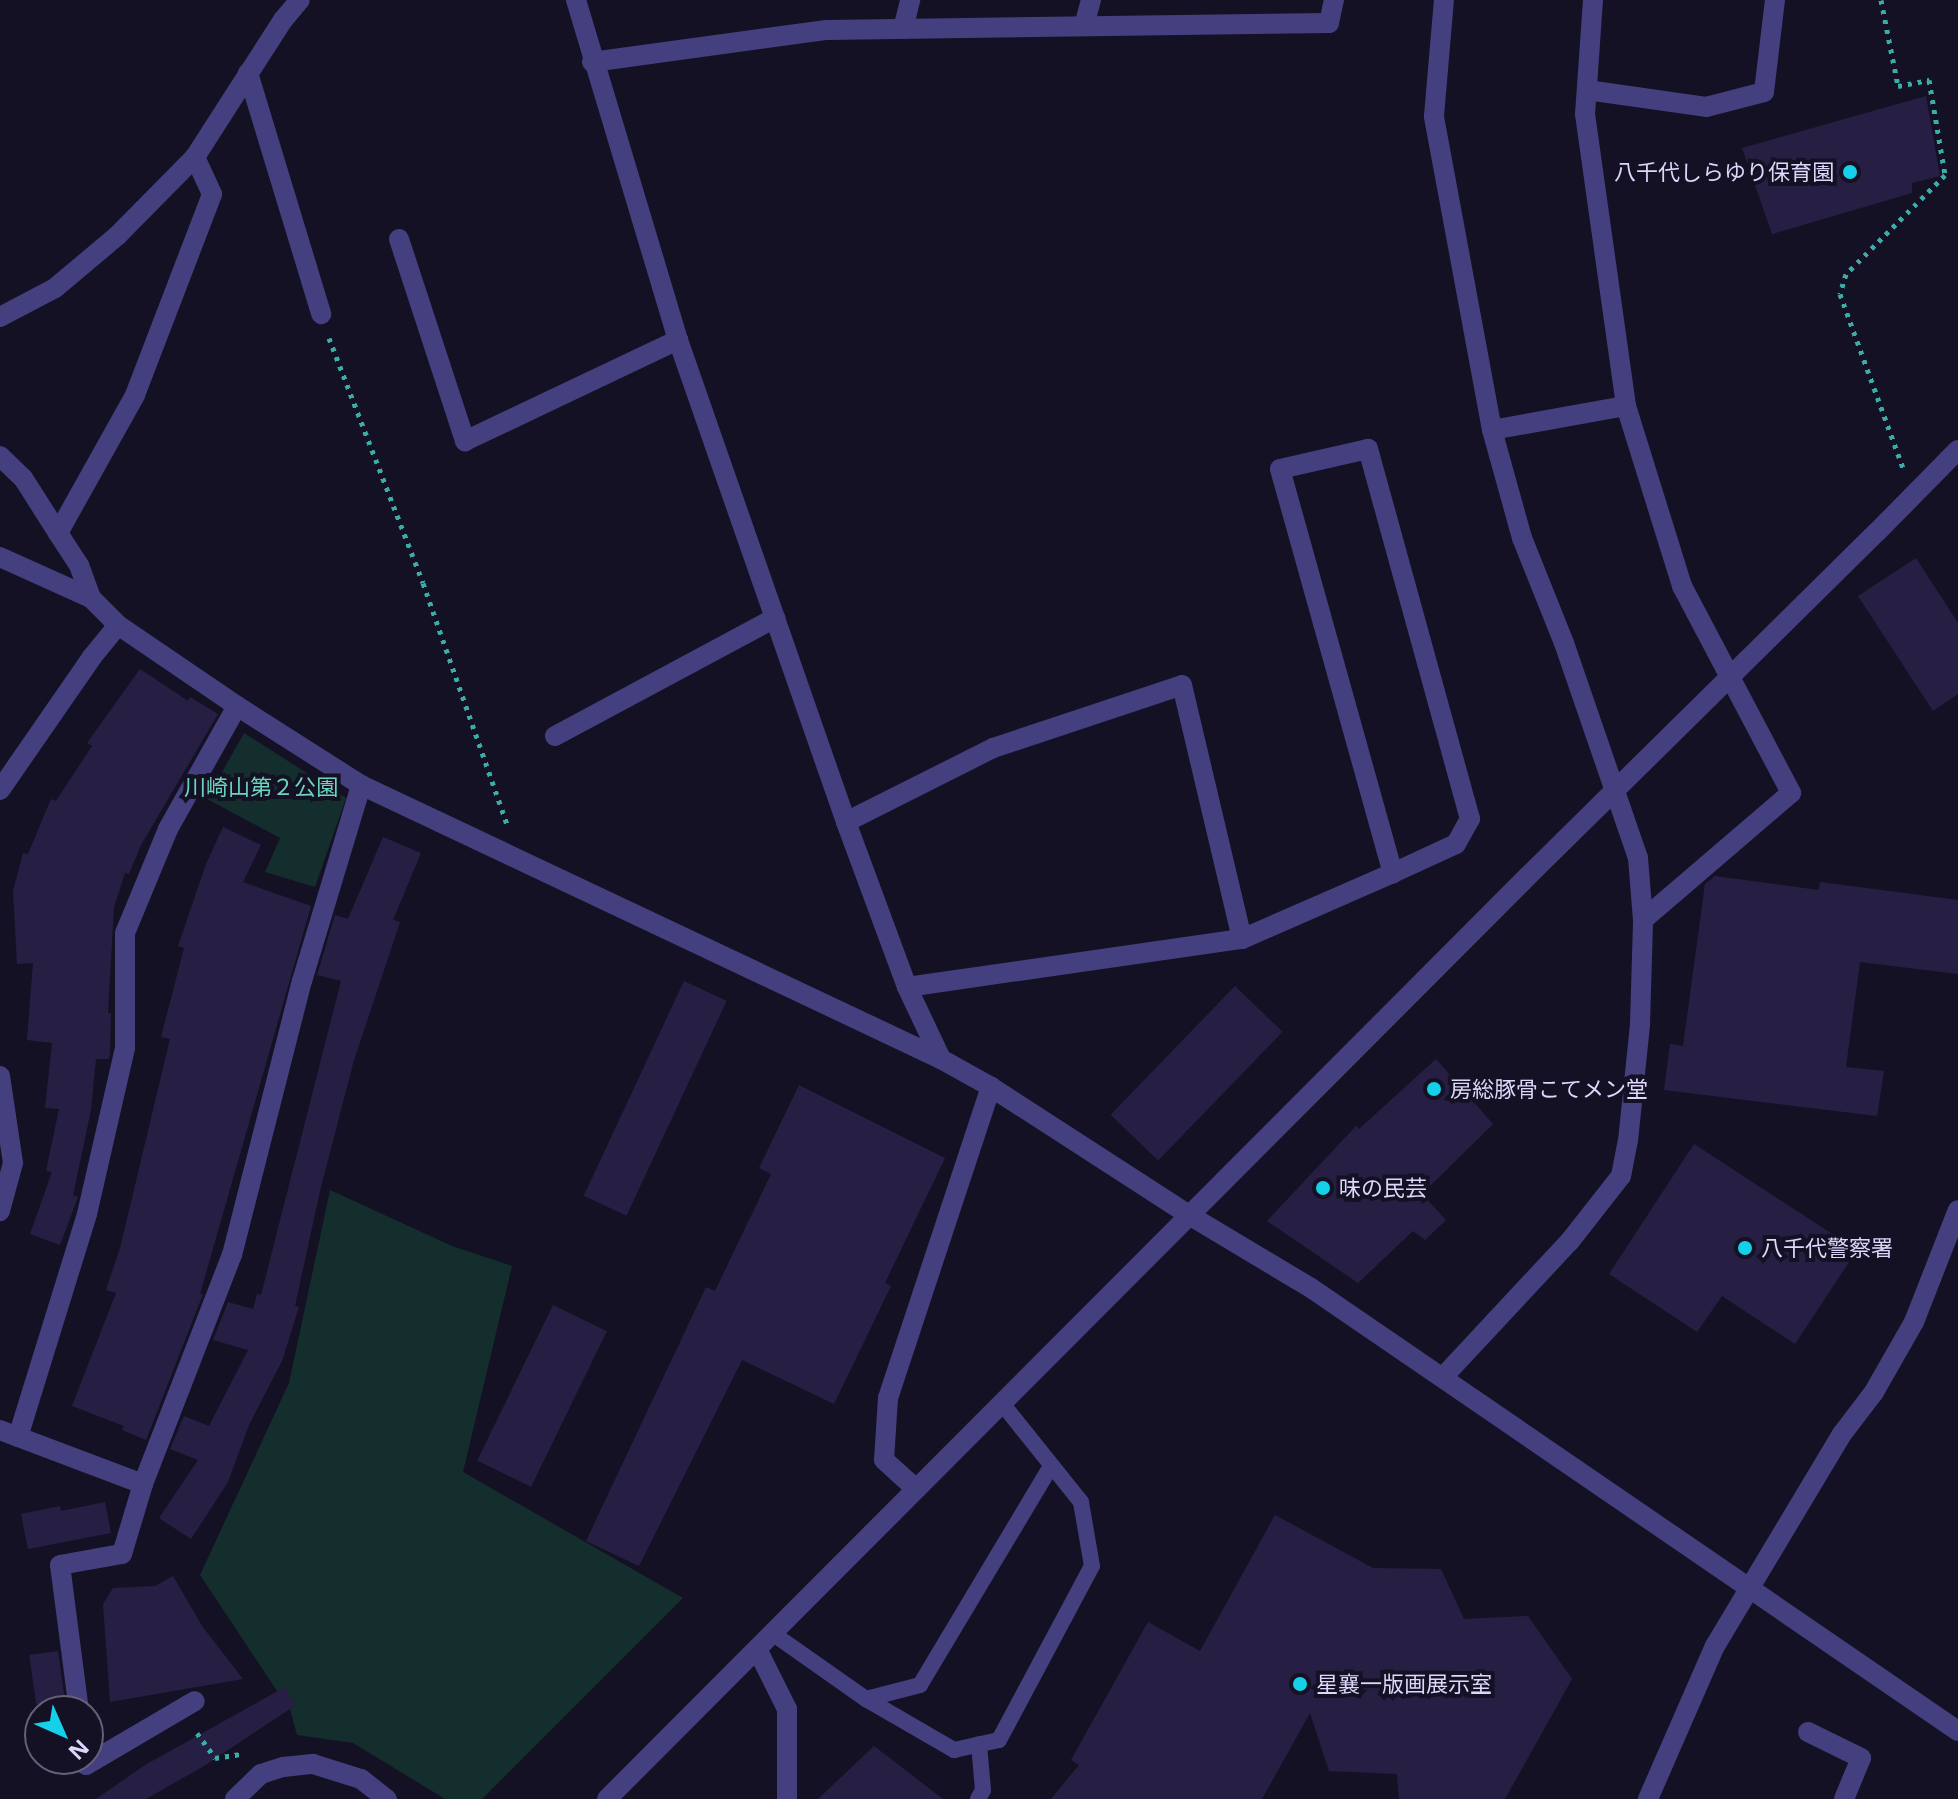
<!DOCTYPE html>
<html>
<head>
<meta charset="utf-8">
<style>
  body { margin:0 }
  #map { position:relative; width:1958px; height:1799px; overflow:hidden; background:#151124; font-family:"Noto Sans","Noto Sans JP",sans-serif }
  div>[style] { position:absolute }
  .green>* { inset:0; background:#142d2d }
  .building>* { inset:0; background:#271f43; transform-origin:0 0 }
  .path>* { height:5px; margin-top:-2.5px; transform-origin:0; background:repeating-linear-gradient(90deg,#3baca8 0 4px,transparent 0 10px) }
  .service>* { height:16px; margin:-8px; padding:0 8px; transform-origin:8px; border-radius:8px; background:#44407f }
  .minor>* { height:20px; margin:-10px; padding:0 10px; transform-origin:10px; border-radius:10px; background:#44407f }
  .tertiary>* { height:20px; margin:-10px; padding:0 10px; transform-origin:10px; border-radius:10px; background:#44407f }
  .tertiary-bridge>* { height:20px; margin:-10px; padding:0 10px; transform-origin:10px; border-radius:10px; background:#44407f }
  .dots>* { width:22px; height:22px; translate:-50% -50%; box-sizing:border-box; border:4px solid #151124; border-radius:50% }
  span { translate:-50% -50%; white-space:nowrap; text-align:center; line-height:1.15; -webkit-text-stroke:8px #151124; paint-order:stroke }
  .poi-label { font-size:22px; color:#dcd7fb }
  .right { translate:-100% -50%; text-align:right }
  .left { translate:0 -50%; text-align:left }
  .park-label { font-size:22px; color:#6ad5bc }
  .north { position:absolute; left:24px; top:1695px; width:80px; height:80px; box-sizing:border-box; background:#151124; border:2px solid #65607a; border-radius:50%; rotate:135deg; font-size:22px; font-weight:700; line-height:32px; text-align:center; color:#dcd7fb }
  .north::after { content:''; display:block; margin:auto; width:28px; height:36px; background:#16d0e9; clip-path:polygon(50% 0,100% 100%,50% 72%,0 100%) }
</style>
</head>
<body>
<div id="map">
  <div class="green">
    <div style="clip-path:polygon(244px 733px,346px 798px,315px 887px,265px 872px,280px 838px,207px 799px)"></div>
    <div style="clip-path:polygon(330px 1190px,452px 1246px,512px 1266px,463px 1472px,683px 1598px,482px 1799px,445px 1799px,353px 1743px,297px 1735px,291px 1712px,200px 1575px,289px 1383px)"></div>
  </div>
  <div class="building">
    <div style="clip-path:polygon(1926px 96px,1940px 176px,1912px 183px,1912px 193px,1772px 234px,1742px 148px)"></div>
    <div style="clip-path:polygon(1916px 558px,1958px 623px,1958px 694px,1933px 711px,1858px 596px)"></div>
    <div style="clip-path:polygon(140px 669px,188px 701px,190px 697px,218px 714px,141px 845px,129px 874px,125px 873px,114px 907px,108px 1013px,111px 1013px,110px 1053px,109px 1059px,96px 1059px,91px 1110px,73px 1195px,78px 1197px,60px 1245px,30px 1234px,52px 1172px,46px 1171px,59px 1109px,45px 1108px,52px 1043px,27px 1040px,33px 963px,17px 964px,13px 891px,23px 853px,28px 854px,51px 799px,56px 801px,92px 746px,87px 743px)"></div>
    <div style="clip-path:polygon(223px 827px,261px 845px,243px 882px,311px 906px,200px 1294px,203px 1294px,146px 1440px,122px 1430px,124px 1426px,72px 1406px,116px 1293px,106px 1290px,120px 1248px,170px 1039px,161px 1037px,184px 948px,178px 946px,206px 864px)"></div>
    <div style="clip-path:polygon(383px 837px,421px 853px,393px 920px,400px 922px,354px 1060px,320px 1191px,295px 1306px,299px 1307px,282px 1361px,249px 1425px,228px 1482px,191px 1539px,159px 1518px,198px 1460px,170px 1449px,184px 1416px,209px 1426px,248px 1350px,213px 1340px,228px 1302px,253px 1309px,257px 1294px,261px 1295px,341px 981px,317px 975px,335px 915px,348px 919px)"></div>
    <div style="clip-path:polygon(1715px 876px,1819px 890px,1820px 882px,1958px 900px,1958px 974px,1860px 962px,1846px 1067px,1884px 1071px,1877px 1116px,1664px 1090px,1670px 1044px,1683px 1046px,1705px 884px)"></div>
    <div style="left:684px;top:981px;width:47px;height:237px;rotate:25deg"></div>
    <div style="left:1235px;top:986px;width:66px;height:179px;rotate:44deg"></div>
    <div style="clip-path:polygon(1436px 1059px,1493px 1124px,1422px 1194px,1446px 1220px,1425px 1240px,1413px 1231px,1358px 1283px,1267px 1221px,1356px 1126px,1359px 1129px)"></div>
    <div style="clip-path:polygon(799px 1085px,945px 1158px,885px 1283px,891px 1286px,834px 1404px,742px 1360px,639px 1566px,586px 1541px,706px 1287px,715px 1291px,771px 1174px,759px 1168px)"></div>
    <div style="clip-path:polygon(1694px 1144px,1857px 1250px,1795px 1344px,1722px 1296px,1697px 1332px,1609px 1274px)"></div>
    <div style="left:553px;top:1305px;width:60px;height:173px;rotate:26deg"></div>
    <div style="clip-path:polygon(105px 1502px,111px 1533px,28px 1549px,21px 1514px,60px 1506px,61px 1511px)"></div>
    <div style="clip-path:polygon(1275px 1515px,1373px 1568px,1441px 1569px,1464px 1619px,1528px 1616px,1572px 1679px,1505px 1799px,1399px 1799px,1397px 1774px,1329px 1771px,1310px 1713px,1262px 1799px,1051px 1799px,1079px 1765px,1071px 1760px,1148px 1622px,1200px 1651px)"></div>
    <div style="clip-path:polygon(173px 1576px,202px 1626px,243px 1679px,110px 1702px,103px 1604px,113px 1588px,155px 1586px)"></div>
    <div style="left:58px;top:1651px;width:50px;height:29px;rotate:82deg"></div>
    <div style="clip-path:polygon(285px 1687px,296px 1705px,204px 1766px,146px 1799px,96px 1799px,145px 1765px)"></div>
    <div style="clip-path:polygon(874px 1746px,943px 1799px,818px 1799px)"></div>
  </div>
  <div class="path">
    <div style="left:1881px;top:0;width:88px;rotate:78.8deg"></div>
    <div style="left:1898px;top:86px;width:32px;rotate:-11deg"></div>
    <div style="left:1929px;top:80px;width:96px;rotate:80.4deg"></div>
    <div style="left:1945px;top:175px;width:140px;rotate:135deg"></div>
    <div style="left:1846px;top:274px;width:21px;rotate:107deg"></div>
    <div style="left:1840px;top:294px;width:185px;rotate:70.1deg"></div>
    <div style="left:329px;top:338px;width:262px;rotate:69deg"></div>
    <div style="left:423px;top:583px;width:255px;rotate:70.8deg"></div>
    <div style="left:197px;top:1733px;width:31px;rotate:54deg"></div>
    <div style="left:215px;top:1758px;width:26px;rotate:-9deg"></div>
  </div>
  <div class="service">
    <div style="left:772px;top:1633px;width:115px;rotate:35.1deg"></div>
    <div style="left:866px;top:1699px;width:102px;rotate:30.1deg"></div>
    <div style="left:954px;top:1750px;width:46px;rotate:-12.5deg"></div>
    <div style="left:999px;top:1740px;width:197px;rotate:-61.9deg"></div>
    <div style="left:1092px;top:1566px;width:65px;rotate:-99.8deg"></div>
    <div style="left:1081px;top:1502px;width:128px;rotate:-128.7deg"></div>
    <div style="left:866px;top:1699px;width:56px;rotate:-14.5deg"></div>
    <div style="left:920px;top:1685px;width:255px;rotate:-59.1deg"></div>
    <div style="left:978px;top:1799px;width:10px;rotate:-61deg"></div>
    <div style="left:983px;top:1790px;width:46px;rotate:-95deg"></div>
  </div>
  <div class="minor">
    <div style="left:576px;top:0;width:355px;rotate:73.3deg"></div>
    <div style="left:678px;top:340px;width:510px;rotate:70.78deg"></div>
    <div style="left:846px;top:822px;width:176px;rotate:69.7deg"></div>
    <div style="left:907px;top:987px;width:80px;rotate:64.7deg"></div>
    <div style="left:941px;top:1059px;width:57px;rotate:29.2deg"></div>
    <div style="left:991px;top:1087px;width:236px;rotate:32.9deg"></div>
    <div style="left:1189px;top:1215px;width:142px;rotate:30.9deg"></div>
    <div style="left:1311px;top:1288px;width:784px;rotate:34.4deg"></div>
    <div style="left:1593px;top:0;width:114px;rotate:94deg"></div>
    <div style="left:1585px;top:114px;width:295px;rotate:82deg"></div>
    <div style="left:1626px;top:406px;width:189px;rotate:72.7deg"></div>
    <div style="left:1682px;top:586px;width:234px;rotate:62.2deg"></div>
    <div style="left:1791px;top:793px;width:195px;rotate:139.4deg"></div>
    <div style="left:1084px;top:26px;width:27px;rotate:-75deg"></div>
    <div style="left:903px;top:29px;width:30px;rotate:-76deg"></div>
    <div style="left:592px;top:62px;width:237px;rotate:-7.8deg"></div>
    <div style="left:827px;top:30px;width:502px;rotate:-0.8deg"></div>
    <div style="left:1329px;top:23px;width:24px;rotate:-78deg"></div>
    <div style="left:248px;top:73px;width:252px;rotate:73.1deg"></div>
    <div style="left:1587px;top:90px;width:120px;rotate:8.1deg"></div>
    <div style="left:1706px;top:107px;width:60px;rotate:-14.5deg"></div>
    <div style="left:1764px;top:92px;width:93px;rotate:-83.2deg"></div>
    <div style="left:399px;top:239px;width:213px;rotate:71.9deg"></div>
    <div style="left:465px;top:441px;width:236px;rotate:-25.4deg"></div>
    <div style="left:0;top:317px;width:62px;rotate:-27.8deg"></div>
    <div style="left:55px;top:288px;width:81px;rotate:-40deg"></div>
    <div style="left:117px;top:236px;width:111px;rotate:-45.4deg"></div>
    <div style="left:195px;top:157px;width:163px;rotate:-57.3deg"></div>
    <div style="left:283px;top:20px;width:26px;rotate:-50deg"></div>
    <div style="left:1492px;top:430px;width:136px;rotate:-10.2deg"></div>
    <div style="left:0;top:456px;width:32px;rotate:44deg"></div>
    <div style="left:23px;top:478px;width:65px;rotate:57.5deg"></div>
    <div style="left:58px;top:533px;width:38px;rotate:57deg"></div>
    <div style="left:79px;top:565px;width:35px;rotate:70deg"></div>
    <div style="left:58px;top:533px;width:158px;rotate:-60.8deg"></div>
    <div style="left:135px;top:395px;width:215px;rotate:-69deg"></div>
    <div style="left:212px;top:194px;width:41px;rotate:-114.7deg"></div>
    <div style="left:0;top:557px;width:100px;rotate:24.3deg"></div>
    <div style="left:91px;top:598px;width:38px;rotate:45deg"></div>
    <div style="left:118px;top:625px;width:144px;rotate:34.2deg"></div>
    <div style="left:237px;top:706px;width:147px;rotate:32.5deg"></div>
    <div style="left:361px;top:785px;width:641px;rotate:25.29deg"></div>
    <div style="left:555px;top:736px;width:250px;rotate:-28.2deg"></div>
    <div style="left:0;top:790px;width:162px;rotate:-55.3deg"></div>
    <div style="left:92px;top:657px;width:41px;rotate:-50.9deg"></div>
    <div style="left:846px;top:822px;width:165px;rotate:-26.7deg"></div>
    <div style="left:993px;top:748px;width:199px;rotate:-18.4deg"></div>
    <div style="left:1182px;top:685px;width:261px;rotate:76.7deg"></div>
    <div style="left:907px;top:987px;width:338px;rotate:-8.2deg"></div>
    <div style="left:1242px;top:939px;width:165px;rotate:-23.6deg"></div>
    <div style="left:1393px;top:873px;width:69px;rotate:-24.7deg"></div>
    <div style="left:1456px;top:844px;width:29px;rotate:-61deg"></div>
    <div style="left:1470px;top:819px;width:384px;rotate:-105.4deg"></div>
    <div style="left:1368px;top:449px;width:90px;rotate:167.2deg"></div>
    <div style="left:1280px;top:469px;width:420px;rotate:74.4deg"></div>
    <div style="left:0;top:1076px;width:88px;rotate:81.5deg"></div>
    <div style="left:13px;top:1163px;width:50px;rotate:105.2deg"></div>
    <div style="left:1443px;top:1377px;width:186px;rotate:-47deg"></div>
    <div style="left:1570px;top:1241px;width:83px;rotate:-51.9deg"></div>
    <div style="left:1621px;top:1176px;width:36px;rotate:-79deg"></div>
    <div style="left:1628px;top:1141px;width:118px;rotate:-84.1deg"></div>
    <div style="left:1640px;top:1024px;width:104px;rotate:-88.3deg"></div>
    <div style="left:1643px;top:920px;width:62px;rotate:-94.6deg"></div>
    <div style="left:1638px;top:858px;width:227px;rotate:-109deg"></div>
    <div style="left:1564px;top:643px;width:113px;rotate:-111.8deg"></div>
    <div style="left:1522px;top:538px;width:112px;rotate:-105.5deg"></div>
    <div style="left:1492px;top:430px;width:319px;rotate:-100.5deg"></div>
    <div style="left:1434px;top:116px;width:116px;rotate:-85.1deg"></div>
    <div style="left:0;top:1430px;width:153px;rotate:20.7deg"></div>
    <div style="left:143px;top:1484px;width:246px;rotate:-68.8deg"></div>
    <div style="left:232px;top:1255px;width:283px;rotate:-75.7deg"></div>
    <div style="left:302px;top:981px;width:205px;rotate:-73.2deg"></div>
    <div style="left:18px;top:1437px;width:233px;rotate:-72.8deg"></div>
    <div style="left:87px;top:1214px;width:170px;rotate:-77.1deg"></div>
    <div style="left:125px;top:1048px;width:115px;rotate:-90deg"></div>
    <div style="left:125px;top:933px;width:113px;rotate:-67.5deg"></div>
    <div style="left:168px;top:829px;width:141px;rotate:-60.7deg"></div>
    <div style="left:916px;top:1489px;width:43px;rotate:-137.8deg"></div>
    <div style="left:884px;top:1460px;width:62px;rotate:-86.3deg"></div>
    <div style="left:888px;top:1398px;width:328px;rotate:-71.7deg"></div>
    <div style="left:757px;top:1649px;width:67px;rotate:63.4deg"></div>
    <div style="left:787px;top:1709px;width:90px;rotate:90deg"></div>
    <div style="left:79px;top:1711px;width:147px;rotate:-97.4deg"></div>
    <div style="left:60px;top:1565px;width:63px;rotate:-10.1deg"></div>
    <div style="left:122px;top:1554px;width:73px;rotate:-73.3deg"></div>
    <div style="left:1808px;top:1732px;width:59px;rotate:26.1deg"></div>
    <div style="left:1861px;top:1758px;width:44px;rotate:112.5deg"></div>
    <div style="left:86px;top:1759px;width:6px;rotate:90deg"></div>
    <div style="left:86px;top:1765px;width:126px;rotate:-30.4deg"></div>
    <div style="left:235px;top:1799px;width:36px;rotate:-44deg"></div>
    <div style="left:261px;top:1774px;width:23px;rotate:-18deg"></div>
    <div style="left:283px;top:1767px;width:30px;rotate:-6deg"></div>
    <div style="left:313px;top:1764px;width:50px;rotate:17.4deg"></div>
    <div style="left:361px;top:1779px;width:33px;rotate:38deg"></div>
  </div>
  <div class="tertiary">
    <div style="left:1877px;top:532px;width:115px;rotate:-45.4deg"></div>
    <div style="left:607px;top:1799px;width:1302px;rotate:-45.06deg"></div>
    <div style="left:1648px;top:1799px;width:167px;rotate:-66.4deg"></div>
    <div style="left:1715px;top:1646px;width:247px;rotate:-59.1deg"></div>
    <div style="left:1842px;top:1434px;width:53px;rotate:-52.7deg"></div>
    <div style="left:1874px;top:1392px;width:81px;rotate:-60.3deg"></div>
    <div style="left:1914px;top:1322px;width:120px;rotate:-68.6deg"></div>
  </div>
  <div class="tertiary-bridge">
    <div style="left:1527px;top:877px;width:491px;rotate:-44.6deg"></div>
  </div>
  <div class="dots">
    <div style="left:1850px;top:172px;background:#16d0e9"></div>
    <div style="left:1434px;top:1089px;background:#16d0e9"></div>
    <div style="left:1323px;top:1188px;background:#16d0e9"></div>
    <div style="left:1745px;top:1248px;background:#16d0e9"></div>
    <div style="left:1300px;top:1684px;background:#16d0e9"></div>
  </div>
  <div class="poi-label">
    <span class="right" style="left:1834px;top:172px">八千代しらゆり保育園</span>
    <span class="left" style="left:1450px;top:1089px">房総豚骨こてメン堂</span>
    <span class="left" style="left:1339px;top:1188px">味の民芸</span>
    <span class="left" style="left:1761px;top:1248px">八千代警察署</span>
    <span class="left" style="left:1316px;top:1684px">星襄一版画展示室</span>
  </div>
  <div class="park-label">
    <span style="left:261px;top:787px">川崎山第２公園</span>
  </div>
  <div class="north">N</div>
</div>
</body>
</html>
